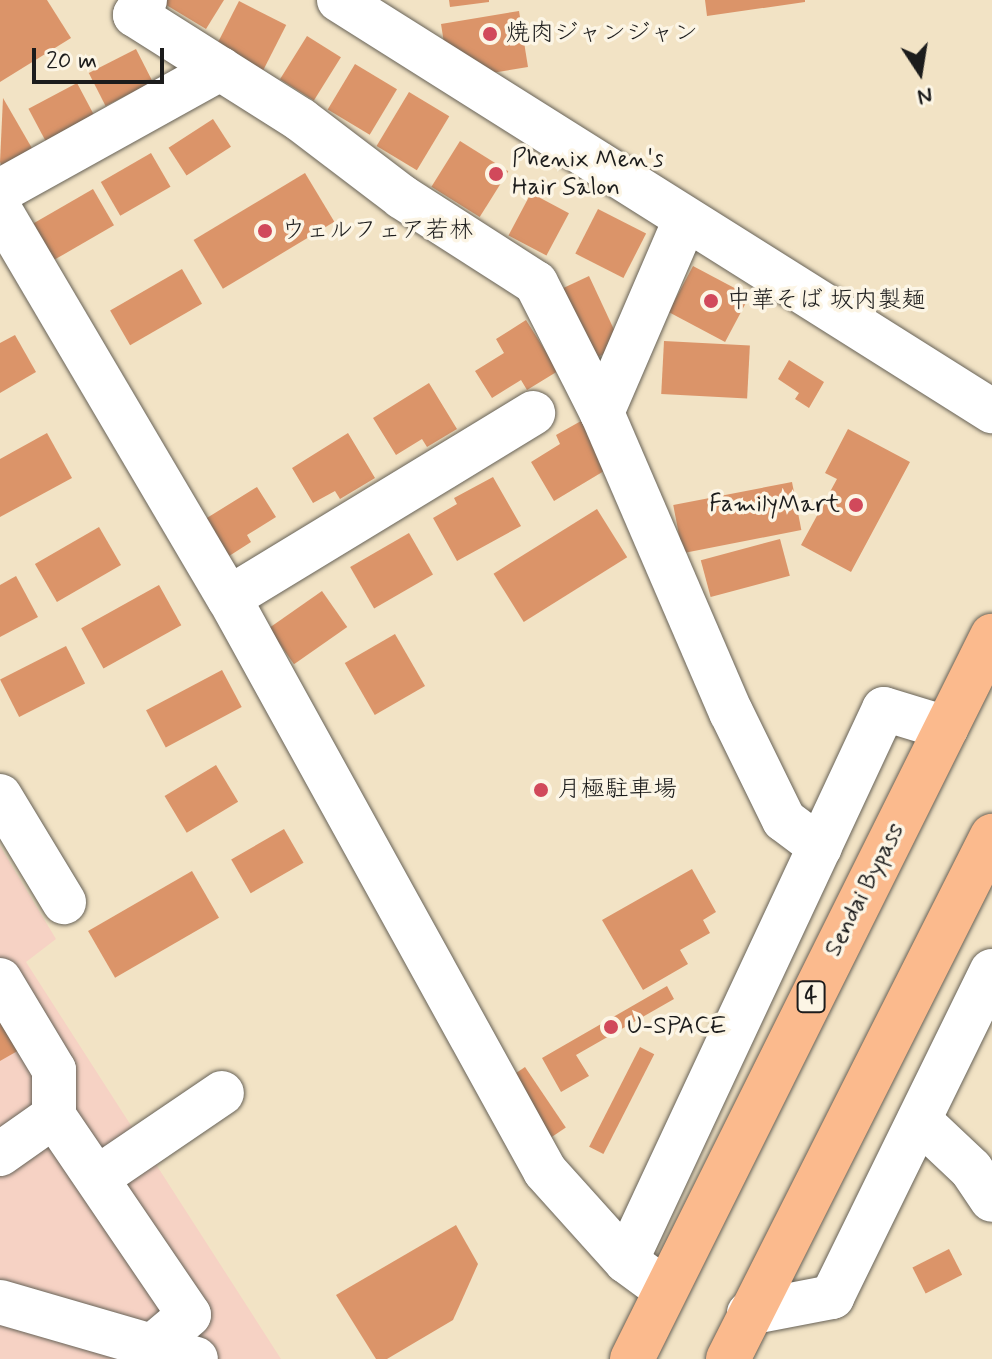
<!DOCTYPE html>
<html>
<head>
<meta charset="utf-8">
<style>
  body { margin:0 }
  #map { position:relative; width:992px; height:1359px; overflow:hidden; background:#f2e3c5; font-family:Mynerve,"Klee One",sans-serif }
  div>[style] { position:absolute }
  .built>* { inset:0; background:#f6d2c4 }
  .building>* { inset:0; background:#db9469; transform-origin:0 0 }
  .roads { filter:drop-shadow(0 0 2px #676257) drop-shadow(0 0 2px #676257) }
  .minor>* { height:44px; margin:-22px; padding:0 22px; transform-origin:22px; border-radius:22px; background:#fff }
  .highway>* { height:44px; margin:-22px; padding:0 22px; transform-origin:22px; border-radius:22px; background:#fbba8d }
  .dots>* { width:22px; height:22px; translate:-50% -50%; box-sizing:border-box; border:4px solid #fcf5e5; border-radius:50% }
  span { translate:-50% -50%; white-space:nowrap; text-align:center; line-height:1.15; -webkit-text-stroke:7px #fcf5e5; paint-order:stroke }
  .shield-label span { padding:2px 6px; background:#fcf5e5; border:2px solid; border-radius:6px; -webkit-text-stroke-width:0 }
  .shield-label { font-size:22px; color:#1c1c1c; font-weight:700 }
  .poi-label { font-size:24px; color:#1c1c1c }
  .left { translate:0 -50%; text-align:left }
  .right { translate:-100% -50%; text-align:right }
  .street-label { font-size:24px; color:#1c1c1c }
  .north { position:absolute; left:880px; top:32px; width:80px; height:80px; -webkit-text-stroke:6px #fcf5e5; paint-order:stroke; rotate:168deg; font-size:22px; font-weight:700; line-height:32px; text-align:center; color:#1c1c1c }
  .north::after { content:''; display:block; margin:auto; width:28px; height:36px; background:#1c1c1c; clip-path:polygon(50% 0,100% 100%,50% 72%,0 100%) }
  .scale { position:absolute; left:32px; top:48px; width:132px; height:36px; box-sizing:border-box; border:4px solid #1c1c1c; border-top:0; padding-left:10px; font-size:24px; line-height:28px; white-space:nowrap; color:#1c1c1c; -webkit-text-stroke:6px #fcf5e5; paint-order:stroke }
</style>
</head>
<body>
<div id="map">
  <div class="built">
    <div style="clip-path:polygon(0 846px,56px 939px,26px 962px,281px 1359px,0 1359px)"></div>
  </div>
  <div class="building">
    <div style="clip-path:polygon(0 0,47px 0,71px 38px,0 82px)"></div>
    <div style="clip-path:polygon(158px 0,224px 0,206px 29px)"></div>
    <div style="clip-path:polygon(449px 0,489px 0,489px 2px,450px 7px)"></div>
    <div style="clip-path:polygon(705px 0,805px 0,805px 2px,707px 16px)"></div>
    <div style="left:239px;top:1px;width:53px;height:51px;rotate:27deg"></div>
    <div style="clip-path:polygon(519px 11px,528px 67px,486px 74px,444px 43px,441px 24px)"></div>
    <div style="left:307px;top:36px;width:40px;height:51px;rotate:32deg"></div>
    <div style="left:136px;top:49px;width:37px;height:53px;rotate:63deg"></div>
    <div style="left:355px;top:64px;width:49px;height:53px;rotate:31deg"></div>
    <div style="left:77px;top:83px;width:38px;height:55px;rotate:62deg"></div>
    <div style="left:409px;top:92px;width:47px;height:63px;rotate:31deg"></div>
    <div style="clip-path:polygon(3px 98px,33px 150px,3px 168px,0 162px)"></div>
    <div style="left:213px;top:119px;width:33px;height:53px;rotate:57deg"></div>
    <div style="left:460px;top:141px;width:57px;height:54px;rotate:32deg"></div>
    <div style="left:151px;top:153px;width:39px;height:58px;rotate:60deg"></div>
    <div style="left:305px;top:173px;width:57px;height:130px;rotate:59deg"></div>
    <div style="left:93px;top:189px;width:42px;height:69px;rotate:60deg"></div>
    <div style="left:531px;top:193px;width:43px;height:48px;rotate:28deg"></div>
    <div style="left:598px;top:209px;width:54px;height:50px;rotate:27deg"></div>
    <div style="left:693px;top:266px;width:64px;height:52px;rotate:28deg"></div>
    <div style="left:182px;top:269px;width:40px;height:83px;rotate:60deg"></div>
    <div style="left:589px;top:276px;width:77px;height:37px;rotate:65deg"></div>
    <div style="clip-path:polygon(526px 320px,558px 371px,527px 390px,521px 380px,492px 398px,475px 371px,504px 353px,496px 339px)"></div>
    <div style="clip-path:polygon(15px 335px,36px 372px,0 393px,0 343px)"></div>
    <div style="left:664px;top:341px;width:86px;height:53px;rotate:3deg"></div>
    <div style="clip-path:polygon(789px 360px,824px 382px,809px 408px,795px 399px,799px 393px,778px 379px)"></div>
    <div style="clip-path:polygon(429px 383px,457px 429px,427px 447px,422px 439px,396px 455px,373px 418px)"></div>
    <div style="clip-path:polygon(581px 421px,609px 468px,554px 501px,531px 462px,560px 444px,556px 435px)"></div>
    <div style="clip-path:polygon(848px 429px,910px 462px,851px 572px,801px 545px,837px 479px,825px 473px)"></div>
    <div style="clip-path:polygon(47px 433px,72px 478px,0 517px,0 459px)"></div>
    <div style="clip-path:polygon(348px 433px,375px 478px,340px 499px,335px 491px,313px 503px,292px 468px)"></div>
    <div style="clip-path:polygon(493px 477px,521px 526px,457px 561px,433px 518px,457px 504px,454px 498px)"></div>
    <div style="left:792px;top:482px;width:49px;height:121px;rotate:79deg"></div>
    <div style="clip-path:polygon(257px 487px,276px 517px,247px 535px,251px 542px,226px 558px,202px 521px)"></div>
    <div style="left:597px;top:509px;width:57px;height:122px;rotate:58deg"></div>
    <div style="left:99px;top:527px;width:44px;height:74px;rotate:60deg"></div>
    <div style="left:409px;top:533px;width:48px;height:68px;rotate:60deg"></div>
    <div style="left:780px;top:539px;width:38px;height:82px;rotate:75deg"></div>
    <div style="clip-path:polygon(16px 576px,38px 617px,0 637px,0 585px)"></div>
    <div style="left:159px;top:585px;width:46px;height:89px;rotate:61deg"></div>
    <div style="left:322px;top:591px;width:44px;height:65px;rotate:55deg"></div>
    <div style="left:395px;top:634px;width:60px;height:58px;rotate:60deg"></div>
    <div style="left:66px;top:646px;width:42px;height:74px;rotate:63deg"></div>
    <div style="left:222px;top:670px;width:42px;height:86px;rotate:62deg"></div>
    <div style="left:216px;top:765px;width:43px;height:60px;rotate:59deg"></div>
    <div style="left:284px;top:829px;width:39px;height:61px;rotate:60deg"></div>
    <div style="clip-path:polygon(692px 869px,716px 912px,703px 920px,710px 933px,680px 950px,688px 964px,643px 990px,602px 920px)"></div>
    <div style="left:192px;top:871px;width:54px;height:120px;rotate:60deg"></div>
    <div style="clip-path:polygon(667px 986px,674px 999px,576px 1055px,589px 1076px,561px 1092px,542px 1058px)"></div>
    <div style="clip-path:polygon(0 1015px,21px 1049px,0 1061px)"></div>
    <div style="left:640px;top:1047px;width:16px;height:112px;rotate:27deg"></div>
    <div style="left:525px;top:1067px;width:73px;height:17px;rotate:56deg"></div>
    <div style="clip-path:polygon(456px 1225px,478px 1264px,453px 1320px,387px 1359px,376px 1359px,336px 1295px)"></div>
    <div style="left:949px;top:1249px;width:29px;height:41px;rotate:63deg"></div>
  </div>
  <div class="roads">
    <div class="minor">
      <div style="left:145px;top:0;width:18px;rotate:124deg"></div>
      <div style="left:135px;top:15px;width:196px;rotate:32.3deg"></div>
      <div style="left:301px;top:120px;width:127px;rotate:37.3deg"></div>
      <div style="left:402px;top:197px;width:159px;rotate:32.7deg"></div>
      <div style="left:536px;top:283px;width:146px;rotate:63.1deg"></div>
      <div style="left:339px;top:0;width:772px;rotate:32.19deg"></div>
      <div style="left:0;top:191px;width:252px;rotate:-29deg"></div>
      <div style="left:0;top:210px;width:451px;rotate:59.5deg"></div>
      <div style="left:229px;top:598px;width:654px;rotate:61.12deg"></div>
      <div style="left:545px;top:1171px;width:121px;rotate:48deg"></div>
      <div style="left:626px;top:1261px;width:47px;rotate:36.4deg"></div>
      <div style="left:685px;top:220px;width:210px;rotate:113.3deg"></div>
      <div style="left:602px;top:413px;width:326px;rotate:66.7deg"></div>
      <div style="left:731px;top:712px;width:120px;rotate:63.9deg"></div>
      <div style="left:784px;top:820px;width:45px;rotate:36.9deg"></div>
      <div style="left:229px;top:598px;width:356px;rotate:-31.3deg"></div>
      <div style="left:0;top:796px;width:124px;rotate:58.9deg"></div>
      <div style="left:0;top:980px;width:105px;rotate:59deg"></div>
      <div style="left:54px;top:1070px;width:46px;rotate:90deg"></div>
      <div style="left:919px;top:1120px;width:71px;rotate:43.3deg"></div>
      <div style="left:971px;top:1169px;width:37px;rotate:56deg"></div>
      <div style="left:0;top:1154px;width:66px;rotate:-35.1deg"></div>
      <div style="left:54px;top:1116px;width:240px;rotate:55.8deg"></div>
      <div style="left:189px;top:1315px;width:50px;rotate:139.9deg"></div>
      <div style="left:97px;top:1178px;width:151px;rotate:-34.2deg"></div>
      <div style="left:626px;top:1261px;width:609px;rotate:-64.95deg"></div>
      <div style="left:884px;top:709px;width:65px;rotate:17deg"></div>
      <div style="left:0;top:1302px;width:204px;rotate:16.2deg"></div>
      <div style="left:749px;top:1313px;width:85px;rotate:-10.9deg"></div>
      <div style="left:832px;top:1297px;width:363px;rotate:-63.9deg"></div>
    </div>
    <div class="highway">
      <div style="left:632px;top:1359px;width:808px;rotate:-63.53deg"></div>
      <div style="left:728px;top:1359px;width:586px;rotate:-63.22deg"></div>
    </div>
  </div>
  <div class="dots">
    <div style="left:490px;top:34px;background:#d1495b"></div>
    <div style="left:496px;top:174px;background:#d1495b"></div>
    <div style="left:265px;top:231px;background:#d1495b"></div>
    <div style="left:711px;top:301px;background:#d1495b"></div>
    <div style="left:856px;top:505px;background:#d1495b"></div>
    <div style="left:541px;top:790px;background:#d1495b"></div>
    <div style="left:611px;top:1027px;background:#d1495b"></div>
  </div>
  <div class="shield-label">
    <span style="left:811px;top:997px">4</span>
  </div>
  <div class="poi-label">
    <span class="left" style="left:506px;top:34px">焼肉ジャンジャン</span>
    <span class="left" style="left:512px;top:174px">Phenix Men's<br>Hair Salon</span>
    <span class="left" style="left:281px;top:231px">ウェルフェア若林</span>
    <span class="left" style="left:727px;top:301px">中華そば 坂内製麺</span>
    <span class="right" style="left:840px;top:505px">FamilyMart</span>
    <span class="left" style="left:557px;top:790px">月極駐車場</span>
    <span class="left" style="left:627px;top:1027px">U-SPACE</span>
  </div>
  <div class="street-label">
    <span style="left:865px;top:890px;rotate:-63deg">Sendai Bypass</span>
  </div>
  <div class="north">N</div>
  <div class="scale">20 m</div>
</div>
</body>
</html>
